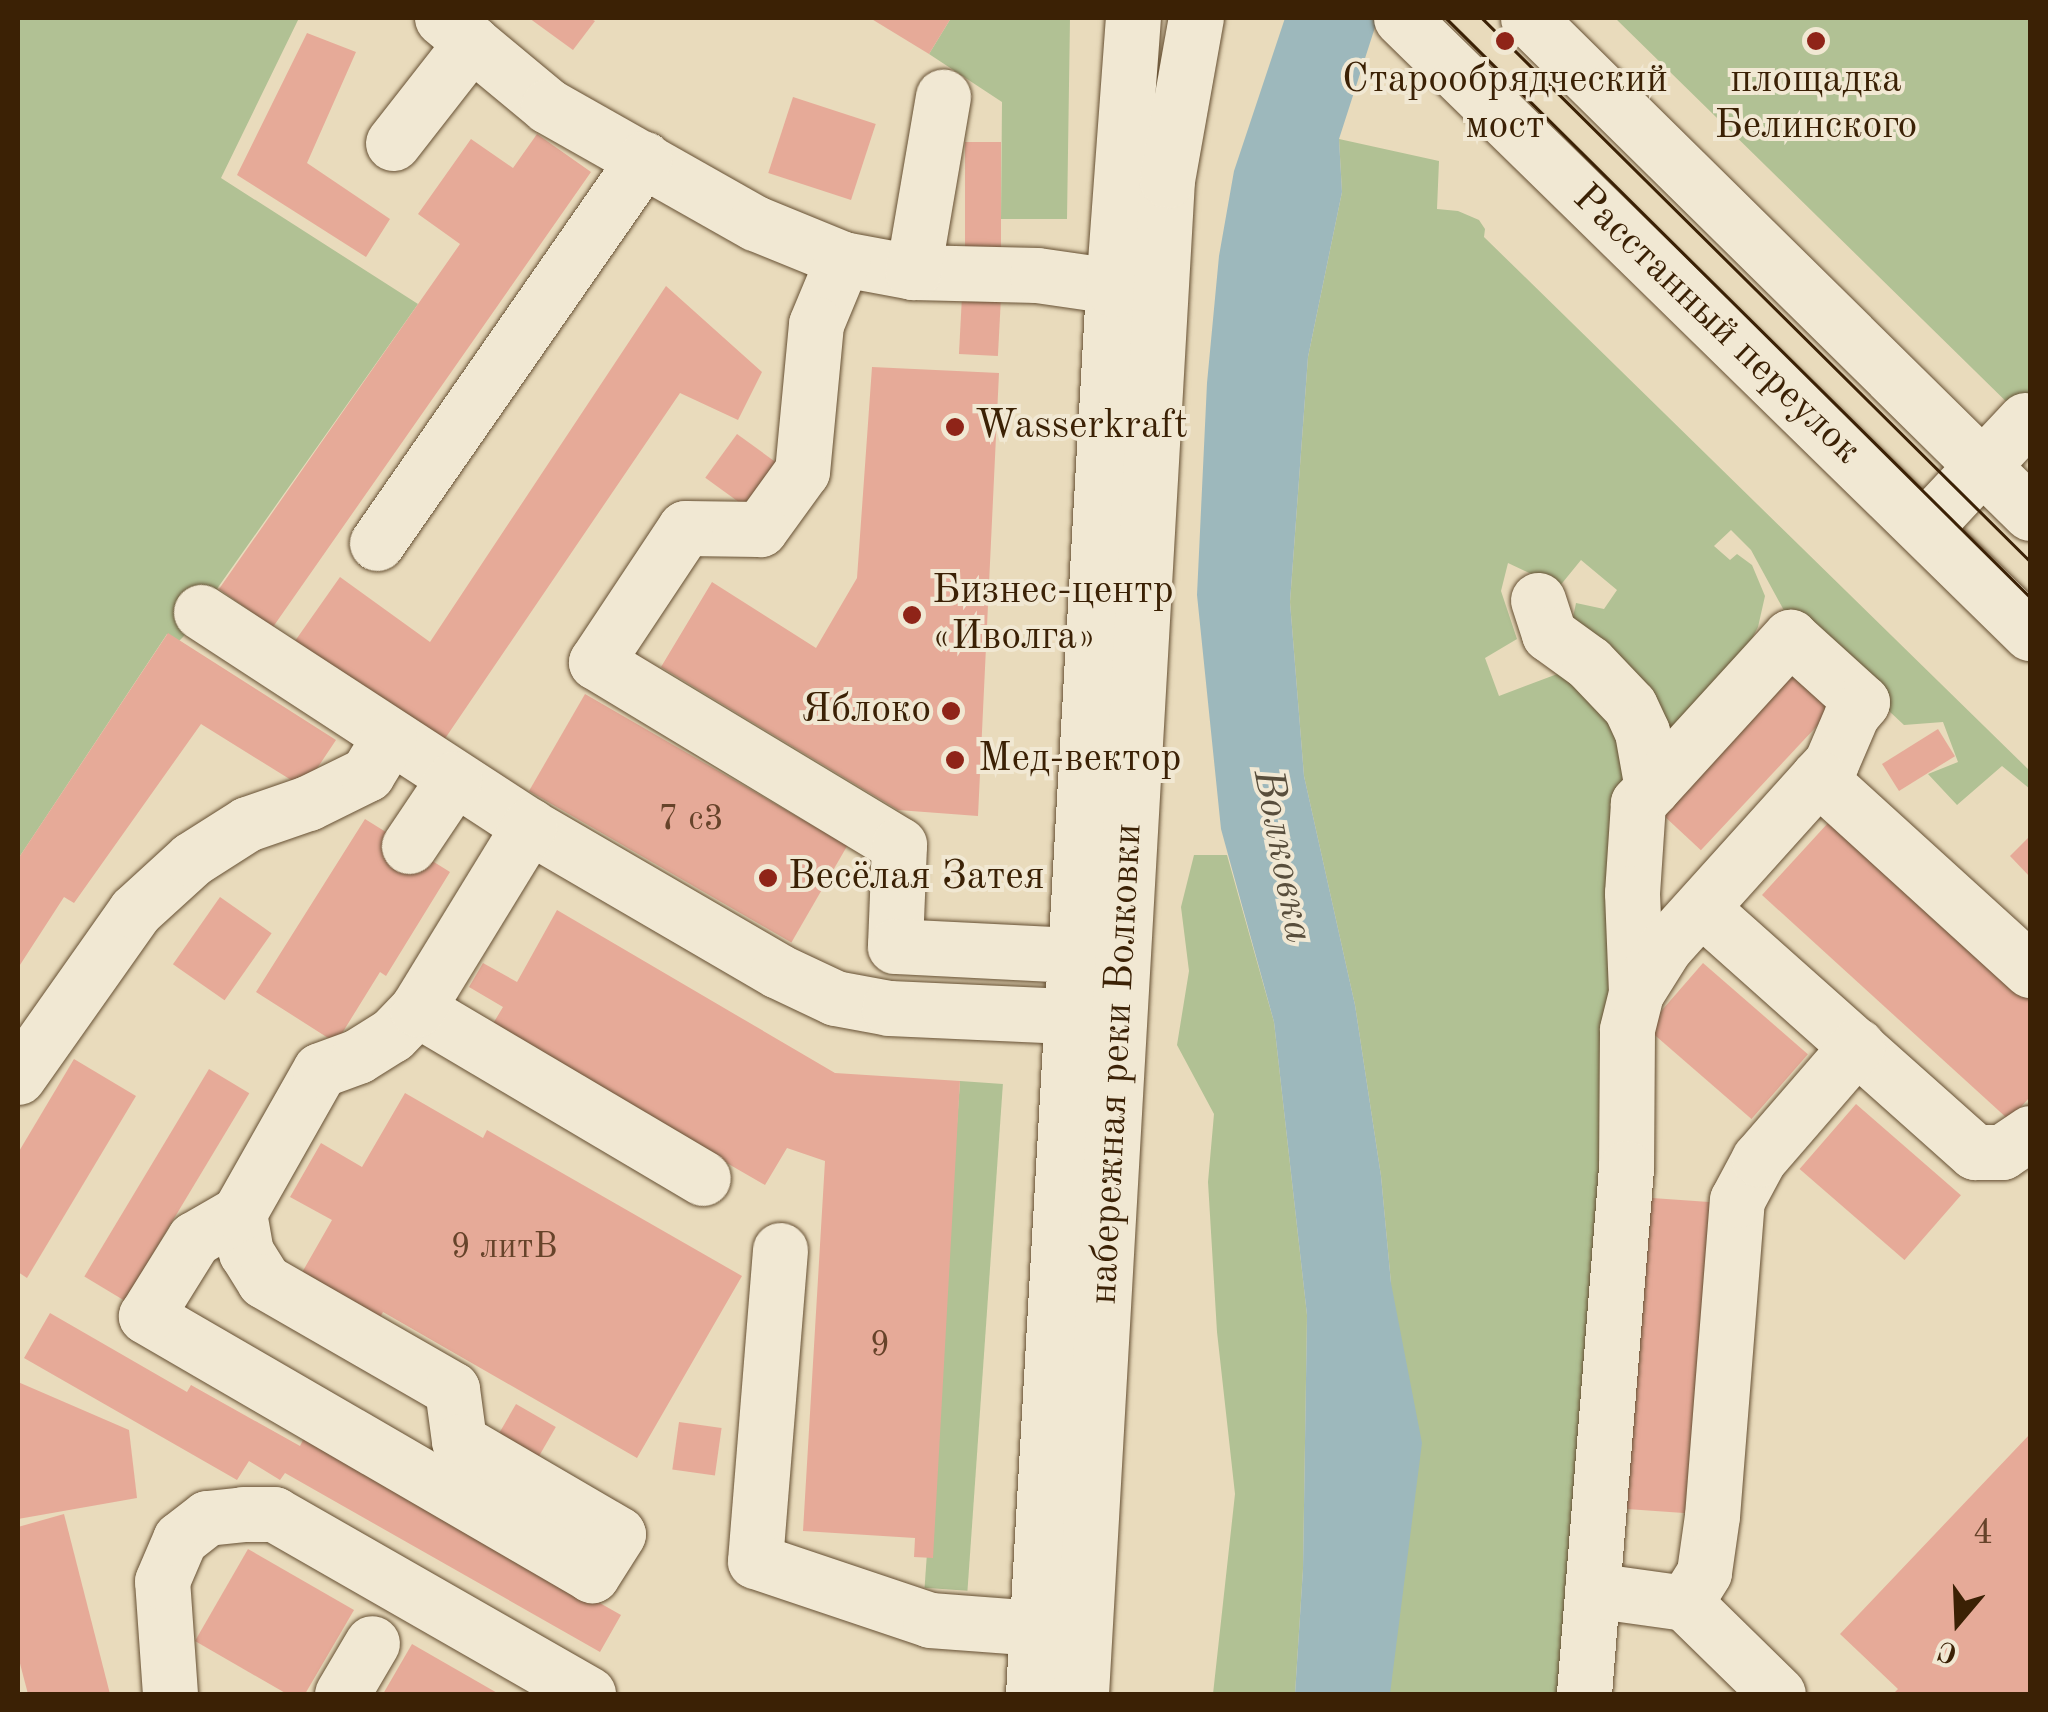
<!DOCTYPE html>
<html>
<head>
<meta charset="utf-8">
<style>
  body { margin:0 }
  #map { position:relative; width:2048px; height:1712px; overflow:hidden; background:#e9dbbc; font-family:"Old Standard TT",serif }
  div>[style] { position:absolute }
  .green>* { inset:0; background:#b1c194; transform-origin:0 0 }
  .water>* { inset:0; background:#9db8bc }
  .building>* { inset:0; background:#e6aa98; transform-origin:0 0 }
  .roads { filter:drop-shadow(0 0 2px #665033) drop-shadow(0 0 2px #665033) }
  .minor>* { height:55px; margin:-27.5px; padding:0 27.5px; transform-origin:27.5px; border-radius:27.5px; background:#f1e8d3 }
  .tram>* { height:2.5px; margin:-1.25px; padding:0 1.25px; transform-origin:1.25px; border-radius:1.25px; background:#3b2105 }
  .dots>* { width:28px; height:28px; translate:-50% -50%; box-sizing:border-box; border:5px solid #f1e8d3; border-radius:50% }
  span { translate:-50% -50%; white-space:nowrap; text-align:center; line-height:1.15; -webkit-text-stroke:8px #f1e8d3; paint-order:stroke }
  .number-label { font-size:35px; color:#66432a }
  .number-label span { -webkit-text-stroke-width:0 }
  .poi-label { font-size:40px; color:#3b2105 }
  .left { translate:0 -50%; text-align:left }
  .right { translate:-100% -50%; text-align:right }
  .street-label { font-size:40px; color:#3b2105 }
  .water-label { font-size:42px; color:#584e3c; font-style:italic }
  .frame { position:absolute; inset:0; border:20px solid #3b2105; pointer-events:none }
  .north { position:absolute; left:1908px; top:1572px; width:100px; height:100px; -webkit-text-stroke:8px #f1e8d3; paint-order:stroke; rotate:199deg; font-size:28px; font-weight:700; line-height:40px; text-align:center; color:#3b2105 }
  .north::after { content:''; display:block; margin:auto; width:35px; height:45px; background:#3b2105; clip-path:polygon(50% 0,100% 100%,50% 72%,0 100%) }
</style>
</head>
<body>
<div id="map">
  <div class="green">
    <div style="clip-path:polygon(18px 18px,299px 18px,221px 178px,418px 304px,183px 637px,179px 641px,167px 634px,18px 859px)"></div>
    <div style="clip-path:polygon(951px 18px,1070px 18px,1067px 219px,1001px 219px,1002px 102px,929px 54px)"></div>
    <div style="clip-path:polygon(1615px 18px,2030px 18px,2030px 426px,2025px 420px)"></div>
    <div style="clip-path:polygon(1339px 139px,1439px 161px,1437px 209px,1458px 211px,1479px 220px,1485px 229px,1484px 237px,2030px 771px,2030px 789px,2002px 766px,1957px 805px,1928px 774px,1958px 762px,1943px 722px,1904px 725px,1787px 616px,1751px 550px,1731px 530px,1714px 546px,1730px 560px,1737px 554px,1752px 565px,1765px 596px,1758px 627px,1728px 685px,1668px 754px,1568px 641px,1576px 603px,1604px 609px,1617px 590px,1581px 560px,1559px 587px,1508px 563px,1501px 591px,1517px 639px,1485px 658px,1499px 696px,1576px 667px,1634px 749px,1565px 1694px,1390px 1694px,1391px 1283px,1381px 1176px,1355px 1005px,1304px 776px,1290px 602px,1308px 357px,1342px 192px)"></div>
    <div style="clip-path:polygon(1194px 855px,1227px 855px,1274px 1022px,1307px 1315px,1303px 1569px,1295px 1694px,1213px 1694px,1235px 1494px,1217px 1332px,1208px 1182px,1214px 1114px,1177px 1045px,1189px 971px,1181px 907px)"></div>
    <div style="left:960px;top:1081px;width:43px;height:508px;rotate:4deg"></div>
  </div>
  <div class="water">
    <div style="clip-path:polygon(1285px 18px,1378px 18px,1339px 139px,1342px 192px,1308px 357px,1290px 602px,1304px 776px,1355px 1005px,1381px 1176px,1391px 1283px,1422px 1443px,1390px 1694px,1295px 1694px,1303px 1569px,1307px 1315px,1274px 1022px,1221px 829px,1197px 595px,1207px 383px,1219px 256px,1234px 171px)"></div>
  </div>
  <div class="building">
    <div style="clip-path:polygon(529px 18px,589px 18px,595px 21px,573px 50px)"></div>
    <div style="clip-path:polygon(870px 18px,951px 18px,929px 54px)"></div>
    <div style="clip-path:polygon(307px 33px,356px 52px,307px 163px,390px 219px,366px 257px,237px 175px)"></div>
    <div style="left:793px;top:97px;width:87px;height:80px;rotate:18deg"></div>
    <div style="clip-path:polygon(537px 134px,591px 172px,273px 627px,219px 589px,460px 244px,418px 214px,471px 139px,513px 168px)"></div>
    <div style="left:965px;top:142px;width:36px;height:113px"></div>
    <div style="clip-path:polygon(666px 286px,762px 372px,738px 420px,680px 393px,442px 743px,295px 641px,340px 577px,430px 642px)"></div>
    <div style="left:962px;top:296px;width:39px;height:58px;rotate:3deg"></div>
    <div style="clip-path:polygon(872px 367px,999px 373px,978px 816px,898px 810px,661px 667px,712px 582px,816px 648px,857px 578px)"></div>
    <div style="left:737px;top:434px;width:57px;height:54px;rotate:36deg"></div>
    <div style="clip-path:polygon(168px 633px,336px 740px,304px 788px,201px 724px,74px 903px,64px 897px,18px 968px,18px 859px)"></div>
    <div style="left:1791px;top:654px;width:68px;height:205px;rotate:43deg"></div>
    <div style="left:585px;top:694px;width:303px;height:112px;rotate:30deg"></div>
    <div style="left:1938px;top:729px;width:32px;height:66px;rotate:58deg"></div>
    <div style="clip-path:polygon(1839px 811px,2030px 985px,2030px 1097px,2009px 1120px,1762px 895px)"></div>
    <div style="clip-path:polygon(365px 819px,450px 872px,386px 976px,380px 972px,336px 1043px,256px 992px)"></div>
    <div style="clip-path:polygon(2030px 836px,2030px 877px,2010px 856px)"></div>
    <div style="left:220px;top:897px;width:63px;height:82px;rotate:35deg"></div>
    <div style="clip-path:polygon(557px 910px,835px 1073px,960px 1081px,933px 1558px,914px 1557px,915px 1538px,803px 1531px,825px 1161px,787px 1148px,765px 1185px,491px 1027px,503px 1007px,469px 987px,483px 963px,517px 982px)"></div>
    <div style="left:1703px;top:963px;width:139px;height:86px;rotate:41deg"></div>
    <div style="clip-path:polygon(74px 1059px,136px 1096px,27px 1278px,18px 1272px,18px 1153px)"></div>
    <div style="left:209px;top:1069px;width:47px;height:242px;rotate:31deg"></div>
    <div style="clip-path:polygon(405px 1093px,483px 1138px,487px 1130px,742px 1276px,637px 1458px,383px 1312px,378px 1321px,300px 1276px,332px 1220px,290px 1197px,321px 1143px,362px 1167px)"></div>
    <div style="left:1856px;top:1104px;width:139px;height:86px;rotate:41deg"></div>
    <div style="left:1638px;top:1197px;width:89px;height:312px;rotate:4deg"></div>
    <div style="clip-path:polygon(50px 1313px,187px 1392px,191px 1385px,300px 1446px,305px 1436px,621px 1615px,600px 1652px,285px 1473px,280px 1480px,249px 1461px,237px 1480px,24px 1358px)"></div>
    <div style="clip-path:polygon(18px 1382px,129px 1430px,137px 1498px,18px 1519px)"></div>
    <div style="left:516px;top:1404px;width:46px;height:44px;rotate:30deg"></div>
    <div style="left:679px;top:1422px;width:43px;height:48px;rotate:8deg"></div>
    <div style="clip-path:polygon(2030px 1434px,2030px 1694px,1893px 1694px,1898px 1689px,1840px 1634px)"></div>
    <div style="clip-path:polygon(64px 1514px,110px 1694px,28px 1694px,18px 1656px,18px 1527px)"></div>
    <div style="clip-path:polygon(248px 1549px,354px 1610px,305px 1694px,287px 1694px,195px 1641px)"></div>
    <div style="clip-path:polygon(412px 1644px,499px 1694px,383px 1694px)"></div>
  </div>
  <div class="roads">
    <div class="minor">
      <div style="left:442px;top:18px;width:138px;rotate:39.7deg"></div>
      <div style="left:548px;top:106px;width:238px;rotate:29.5deg"></div>
      <div style="left:755px;top:223px;width:95px;rotate:22.2deg"></div>
      <div style="left:843px;top:259px;width:71px;rotate:10.5deg"></div>
      <div style="left:913px;top:272px;width:124px;rotate:1.4deg"></div>
      <div style="left:1037px;top:275px;width:112px;rotate:8.2deg"></div>
      <div style="left:1401px;top:18px;width:880px;rotate:44.36deg"></div>
      <div style="left:1528px;top:18px;width:705px;rotate:44.6deg"></div>
      <div style="left:393px;top:143px;width:128px;rotate:-52deg"></div>
      <div style="left:843px;top:259px;width:70px;rotate:112.6deg"></div>
      <div style="left:816px;top:324px;width:148px;rotate:95.4deg"></div>
      <div style="left:802px;top:471px;width:72px;rotate:125.9deg"></div>
      <div style="left:760px;top:529px;width:75px;rotate:-179.2deg"></div>
      <div style="left:685px;top:528px;width:161px;rotate:123.6deg"></div>
      <div style="left:596px;top:662px;width:354px;rotate:31.1deg"></div>
      <div style="left:899px;top:845px;width:101px;rotate:92.3deg"></div>
      <div style="left:895px;top:946px;width:180px;rotate:2.9deg"></div>
      <div style="left:913px;top:272px;width:178px;rotate:-80.3deg"></div>
      <div style="left:1924px;top:528px;width:148px;rotate:-46.9deg"></div>
      <div style="left:377px;top:543px;width:468px;rotate:-55.2deg"></div>
      <div style="left:1538px;top:600px;width:36px;rotate:72deg"></div>
      <div style="left:1549px;top:634px;width:49px;rotate:35.9deg"></div>
      <div style="left:1589px;top:663px;width:59px;rotate:46.4deg"></div>
      <div style="left:1630px;top:706px;width:29px;rotate:65deg"></div>
      <div style="left:1642px;top:732px;width:57px;rotate:79.9deg"></div>
      <div style="left:1652px;top:788px;width:21px;rotate:133deg"></div>
      <div style="left:1638px;top:803px;width:90px;rotate:93.8deg"></div>
      <div style="left:1632px;top:893px;width:100px;rotate:87.7deg"></div>
      <div style="left:1636px;top:993px;width:38px;rotate:104deg"></div>
      <div style="left:1627px;top:1030px;width:138px;rotate:90.4deg"></div>
      <div style="left:1626px;top:1168px;width:528px;rotate:94.57deg"></div>
      <div style="left:201px;top:612px;width:392px;rotate:33.1deg"></div>
      <div style="left:529px;top:826px;width:288px;rotate:30.2deg"></div>
      <div style="left:778px;top:971px;width:63px;rotate:25.3deg"></div>
      <div style="left:835px;top:998px;width:55px;rotate:10.5deg"></div>
      <div style="left:889px;top:1008px;width:217px;rotate:2.6deg"></div>
      <div style="left:1652px;top:788px;width:205px;rotate:-47.6deg"></div>
      <div style="left:1790px;top:637px;width:97px;rotate:42.1deg"></div>
      <div style="left:1862px;top:702px;width:16px;rotate:130deg"></div>
      <div style="left:1852px;top:714px;width:53px;rotate:113.2deg"></div>
      <div style="left:1831px;top:763px;width:19px;rotate:133deg"></div>
      <div style="left:409px;top:846px;width:81px;rotate:-56.1deg"></div>
      <div style="left:1701px;top:908px;width:367px;rotate:41.7deg"></div>
      <div style="left:1975px;top:1152px;width:27px"></div>
      <div style="left:2002px;top:1152px;width:34px;rotate:-34deg"></div>
      <div style="left:1636px;top:993px;width:54px;rotate:-57.8deg"></div>
      <div style="left:1665px;top:947px;width:229px;rotate:-48deg"></div>
      <div style="left:1818px;top:777px;width:287px;rotate:42.3deg"></div>
      <div style="left:417px;top:1009px;width:332px;rotate:30.6deg"></div>
      <div style="left:18px;top:1077px;width:203px;rotate:-54.8deg"></div>
      <div style="left:135px;top:911px;width:77px;rotate:-42.4deg"></div>
      <div style="left:192px;top:859px;width:65px;rotate:-32.5deg"></div>
      <div style="left:247px;top:824px;width:65px;rotate:-19deg"></div>
      <div style="left:308px;top:803px;width:66px;rotate:-26.2deg"></div>
      <div style="left:367px;top:774px;width:42px;rotate:-58.6deg"></div>
      <div style="left:239px;top:1213px;width:40px;rotate:80deg"></div>
      <div style="left:246px;top:1252px;width:34px;rotate:58deg"></div>
      <div style="left:264px;top:1281px;width:217px;rotate:29.9deg"></div>
      <div style="left:452px;top:1389px;width:52px;rotate:82.3deg"></div>
      <div style="left:459px;top:1441px;width:184px;rotate:30.3deg"></div>
      <div style="left:618px;top:1534px;width:49px;rotate:122.4deg"></div>
      <div style="left:592px;top:1575px;width:516px;rotate:-149.86deg"></div>
      <div style="left:146px;top:1316px;width:91px;rotate:-58.1deg"></div>
      <div style="left:194px;top:1239px;width:52px;rotate:-30deg"></div>
      <div style="left:239px;top:1213px;width:164px;rotate:-60.5deg"></div>
      <div style="left:320px;top:1070px;width:40px;rotate:-20.2deg"></div>
      <div style="left:358px;top:1056px;width:40px;rotate:-32deg"></div>
      <div style="left:392px;top:1035px;width:36px;rotate:-46deg"></div>
      <div style="left:417px;top:1009px;width:215px;rotate:-58.5deg"></div>
      <div style="left:780px;top:1250px;width:312px;rotate:94.6deg"></div>
      <div style="left:755px;top:1561px;width:185px;rotate:18.6deg"></div>
      <div style="left:930px;top:1620px;width:145px;rotate:4.3deg"></div>
      <div style="left:1592px;top:1590px;width:94px;rotate:8deg"></div>
      <div style="left:1685px;top:1603px;width:130px;rotate:44.4deg"></div>
      <div style="left:1685px;top:1603px;width:36px;rotate:-58deg"></div>
      <div style="left:1704px;top:1572px;width:57px;rotate:-81.9deg"></div>
      <div style="left:1712px;top:1516px;width:317px;rotate:-85.5deg"></div>
      <div style="left:1737px;top:1200px;width:47px;rotate:-61.8deg"></div>
      <div style="left:1759px;top:1159px;width:150px;rotate:-49.1deg"></div>
      <div style="left:170px;top:1694px;width:113px;rotate:-94deg"></div>
      <div style="left:162px;top:1581px;width:46px;rotate:-66.8deg"></div>
      <div style="left:180px;top:1539px;width:34px;rotate:-38deg"></div>
      <div style="left:207px;top:1518px;width:36px;rotate:-6deg"></div>
      <div style="left:243px;top:1514px;width:31px"></div>
      <div style="left:274px;top:1514px;width:362px;rotate:29.8deg"></div>
      <div style="left:342px;top:1694px;width:59px;rotate:-59.5deg"></div>
      <div style="left:1033px;top:1694px;width:1407px;rotate:-86.74deg"></div>
      <div style="left:1113px;top:289px;width:272px;rotate:-85.8deg"></div>
      <div style="left:1081px;top:1694px;width:1516px;rotate:-86.75deg"></div>
      <div style="left:1167px;top:180px;width:165px;rotate:-79.9deg"></div>
    </div>
  </div>
  <div class="tram">
    <div style="left:1446px;top:18px;width:822px;rotate:44.75deg"></div>
    <div style="left:1482px;top:18px;width:771px;rotate:44.74deg"></div>
  </div>
  <div class="dots">
    <div style="left:1505px;top:41px;background:#8f2418"></div>
    <div style="left:1816px;top:41px;background:#8f2418"></div>
    <div style="left:955px;top:427px;background:#8f2418"></div>
    <div style="left:912px;top:615px;background:#8f2418"></div>
    <div style="left:951px;top:711px;background:#8f2418"></div>
    <div style="left:955px;top:760px;background:#8f2418"></div>
    <div style="left:768px;top:878px;background:#8f2418"></div>
  </div>
  <div class="number-label">
    <span style="left:691px;top:820px">7 с3</span>
    <span style="left:504px;top:1248px">9 литВ</span>
    <span style="left:880px;top:1346px">9</span>
    <span style="left:1983px;top:1534px">4</span>
  </div>
  <div class="poi-label">
    <span style="left:1505px;top:104px">Старообрядческий<br>мост</span>
    <span style="left:1816px;top:104px">площадка<br>Белинского</span>
    <span class="left" style="left:975px;top:427px">Wasserkraft</span>
    <span class="left" style="left:932px;top:615px">Бизнес-центр<br>«Иволга»</span>
    <span class="right" style="left:931px;top:711px">Яблоко</span>
    <span class="left" style="left:978px;top:760px">Мед-вектор</span>
    <span class="left" style="left:788px;top:878px">Весёлая Затея</span>
  </div>
  <div class="street-label">
    <span style="left:1716px;top:325px;rotate:44deg">Расстанный переулок</span>
    <span style="left:1117px;top:1064px;rotate:-87deg">набережная реки Волковки</span>
  </div>
  <div class="water-label">
    <span style="left:1282px;top:856px;rotate:79deg">Волковка</span>
  </div>
  <div class="frame"></div>
  <div class="north">С</div>
</div>
</body>
</html>
